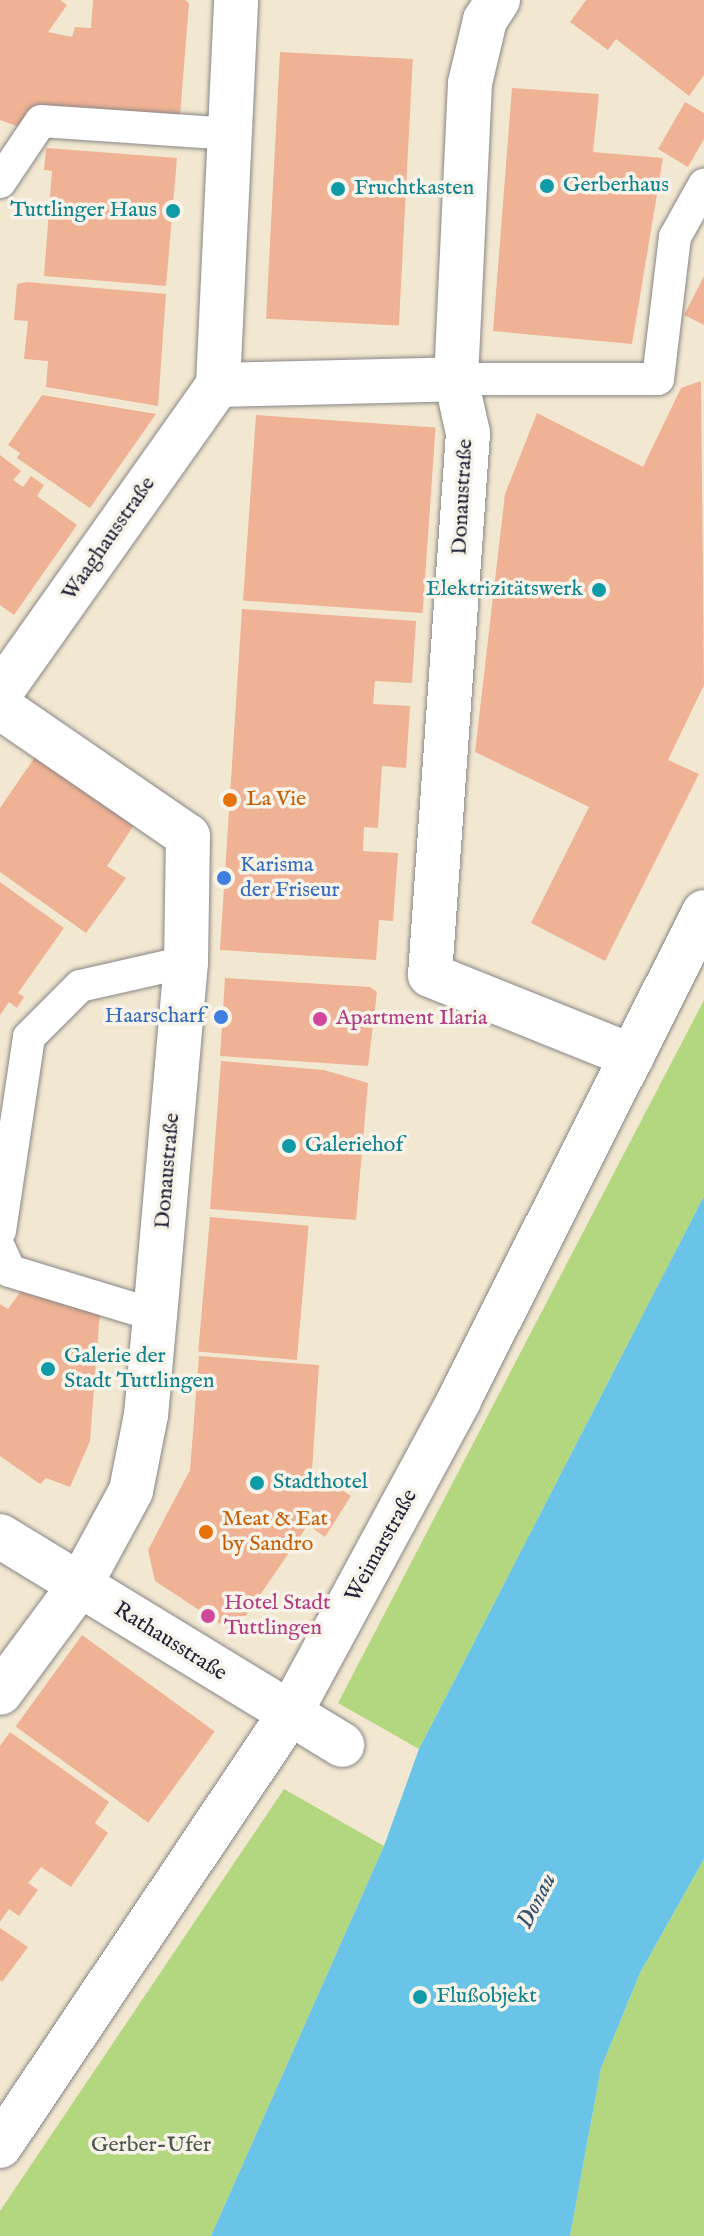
<!DOCTYPE html>
<html>
<head>
<meta charset="utf-8">
<style>
  body { margin:0 }
  #map { position:relative; width:704px; height:2236px; overflow:hidden; background:#f2e8d1; font-family:"IM FELL English",serif }
  div>[style] { position:absolute }
  .green>* { inset:0; background:#b3d77f }
  .water>* { inset:0; background:#6ac4e8 }
  .building>* { inset:0; background:#efb294; transform-origin:0 0 }
  .roads { filter:drop-shadow(0 0 2px #8a8586) drop-shadow(0 0 2px #8a8586) }
  .service>* { height:32px; margin:-16px; padding:0 16px; transform-origin:16px; border-radius:16px; background:#fff }
  .pedestrian>* { height:44px; margin:-22px; padding:0 22px; transform-origin:22px; border-radius:22px; background:#fff }
  .minor>* { height:44px; margin:-22px; padding:0 22px; transform-origin:22px; border-radius:22px; background:#fff }
  .dots>* { width:22px; height:22px; translate:-50% -50%; box-sizing:border-box; border:4px solid #f7f3e8; border-radius:50% }
  span { translate:-50% -50%; white-space:nowrap; text-align:center; line-height:1.15; -webkit-text-stroke:7px #f7f3e8; paint-order:stroke }
  .culture-label { font-size:22px; color:#0d838f }
  .left { translate:0 -50%; text-align:left }
  .right { translate:-100% -50%; text-align:right }
  .street-label { font-size:22px; color:#22223b }
  .food-label { font-size:22px; color:#c56008 }
  .shop-label { font-size:22px; color:#366cbe }
  .hotel-label { font-size:22px; color:#b23c85 }
  .park-label { font-size:22px; color:#4e584f }
  .water-label { font-size:24px; color:#38536f; font-style:italic }
</style>
</head>
<body>
<div id="map">
  <div class="green">
    <div style="clip-path:polygon(704px 1000px,704px 1196px,419px 1749px,338px 1703px)"></div>
    <div style="clip-path:polygon(284px 1789px,384px 1846px,211px 2236px,0 2236px,0 2211px)"></div>
    <div style="clip-path:polygon(704px 1859px,704px 2236px,570px 2236px,601px 2068px,640px 1973px)"></div>
  </div>
  <div class="water">
    <div style="clip-path:polygon(704px 1196px,704px 1859px,640px 1973px,601px 2068px,570px 2236px,211px 2236px,384px 1846px,419px 1749px)"></div>
  </div>
  <div class="building">
    <div style="clip-path:polygon(0 0,60px 0,67px 5px,48px 32px,72px 37px,75px 27px,91px 28px,93px 0,185px 0,189px 3px,180px 116px,85px 107px,22px 128px,0 120px)"></div>
    <div style="clip-path:polygon(586px 0,704px 0,704px 75px,689px 96px,616px 39px,608px 50px,570px 22px)"></div>
    <div style="left:280px;top:52px;width:133px;height:267px;rotate:3deg"></div>
    <div style="clip-path:polygon(512px 88px,599px 94px,593px 152px,663px 158px,632px 344px,493px 331px)"></div>
    <div style="clip-path:polygon(685px 102px,704px 113px,704px 139px,688px 167px,658px 149px)"></div>
    <div style="clip-path:polygon(46px 148px,177px 158px,166px 286px,44px 276px,52px 171px,44px 170px)"></div>
    <div style="clip-path:polygon(704px 276px,704px 325px,684px 315px)"></div>
    <div style="clip-path:polygon(27px 282px,166px 294px,158px 406px,46px 387px,48px 361px,24px 359px,28px 321px,14px 320px,17px 284px)"></div>
    <div style="clip-path:polygon(701px 381px,704px 685px,668px 760px,699px 774px,605px 961px,531px 923px,589px 807px,475px 752px,505px 494px,537px 413px,643px 467px,681px 388px)"></div>
    <div style="clip-path:polygon(42px 395px,156px 414px,90px 508px,17px 458px,20px 453px,8px 445px)"></div>
    <div style="left:256px;top:415px;width:180px;height:186px;rotate:4deg"></div>
    <div style="clip-path:polygon(0 455px,21px 471px,13px 480px,23px 487px,31px 476px,44px 485px,37px 496px,77px 525px,14px 615px,0 605px)"></div>
    <div style="clip-path:polygon(242px 609px,416px 621px,412px 683px,375px 681px,373px 704px,410px 706px,406px 768px,382px 766px,378px 828px,364px 827px,363px 851px,398px 853px,393px 921px,379px 920px,376px 960px,220px 950px)"></div>
    <div style="clip-path:polygon(37px 754px,136px 822px,107px 866px,126px 878px,86px 933px,0 872px,0 808px)"></div>
    <div style="clip-path:polygon(0 882px,64px 928px,18px 993px,24px 997px,17px 1008px,9px 1002px,0 1015px)"></div>
    <div style="clip-path:polygon(225px 978px,370px 987px,377px 992px,368px 1066px,220px 1056px)"></div>
    <div style="clip-path:polygon(221px 1061px,324px 1070px,368px 1083px,356px 1220px,210px 1209px)"></div>
    <div style="left:210px;top:1217px;width:99px;height:135px;rotate:5deg"></div>
    <div style="clip-path:polygon(21px 1291px,100px 1311px,90px 1441px,70px 1487px,46px 1478px,40px 1484px,0 1456px,0 1304px,8px 1309px)"></div>
    <div style="clip-path:polygon(199px 1356px,319px 1365px,312px 1470px,351px 1496px,325px 1537px,308px 1525px,234px 1633px,155px 1581px,148px 1550px,190px 1470px)"></div>
    <div style="left:82px;top:1635px;width:164px;height:113px;rotate:36deg"></div>
    <div style="clip-path:polygon(10px 1732px,109px 1802px,95px 1823px,108px 1833px,71px 1887px,41px 1867px,28px 1883px,38px 1890px,19px 1916px,9px 1909px,0 1922px,0 1746px)"></div>
    <div style="clip-path:polygon(0 1928px,28px 1947px,2px 1982px,0 1980px)"></div>
  </div>
  <div class="roads">
    <div class="service">
      <div style="left:0;top:182px;width:73px;rotate:-56.1deg"></div>
      <div style="left:41px;top:121px;width:191px;rotate:3.9deg"></div>
      <div style="left:456px;top:379px;width:202px"></div>
      <div style="left:658px;top:379px;width:143px;rotate:-83.2deg"></div>
      <div style="left:675px;top:237px;width:60px;rotate:-60.9deg"></div>
      <div style="left:0;top:1231px;width:196px;rotate:-81.5deg"></div>
      <div style="left:29px;top:1037px;width:72px;rotate:-45deg"></div>
      <div style="left:80px;top:986px;width:109px;rotate:-12.8deg"></div>
      <div style="left:0;top:1249px;width:24px;rotate:66deg"></div>
      <div style="left:10px;top:1271px;width:152px;rotate:16.9deg"></div>
    </div>
    <div class="pedestrian">
      <div style="left:218px;top:385px;width:385px;rotate:-87.3deg"></div>
      <div style="left:0;top:1536px;width:401px;rotate:31.4deg"></div>
    </div>
    <div class="minor">
      <div style="left:498px;top:0;width:24px;rotate:123deg"></div>
      <div style="left:485px;top:20px;width:65px;rotate:103.4deg"></div>
      <div style="left:470px;top:83px;width:296px;rotate:92.7deg"></div>
      <div style="left:456px;top:379px;width:55px;rotate:77.5deg"></div>
      <div style="left:468px;top:433px;width:543px;rotate:94.01deg"></div>
      <div style="left:430px;top:975px;width:218px;rotate:21.9deg"></div>
      <div style="left:0;top:693px;width:377px;rotate:-54.7deg"></div>
      <div style="left:218px;top:385px;width:238px;rotate:-1.4deg"></div>
      <div style="left:0;top:707px;width:228px;rotate:34.5deg"></div>
      <div style="left:188px;top:836px;width:126px;rotate:90.9deg"></div>
      <div style="left:186px;top:962px;width:354px;rotate:95deg"></div>
      <div style="left:155px;top:1315px;width:100px;rotate:95.1deg"></div>
      <div style="left:146px;top:1415px;width:77px;rotate:101.2deg"></div>
      <div style="left:131px;top:1491px;width:107px;rotate:118.5deg"></div>
      <div style="left:80px;top:1585px;width:134px;rotate:126.5deg"></div>
      <div style="left:0;top:2146px;width:519px;rotate:-56.16deg"></div>
      <div style="left:289px;top:1715px;width:358px;rotate:-61.6deg"></div>
      <div style="left:459px;top:1400px;width:546px;rotate:-63.34deg"></div>
    </div>
  </div>
  <div class="dots">
    <div style="left:547px;top:186px;background:#0f9aa8"></div>
    <div style="left:338px;top:189px;background:#0f9aa8"></div>
    <div style="left:173px;top:211px;background:#0f9aa8"></div>
    <div style="left:599px;top:590px;background:#0f9aa8"></div>
    <div style="left:230px;top:800px;background:#e8710a"></div>
    <div style="left:224px;top:878px;background:#3f7fe0"></div>
    <div style="left:221px;top:1017px;background:#3f7fe0"></div>
    <div style="left:320px;top:1019px;background:#d1479c"></div>
    <div style="left:289px;top:1146px;background:#0f9aa8"></div>
    <div style="left:48px;top:1369px;background:#0f9aa8"></div>
    <div style="left:257px;top:1483px;background:#0f9aa8"></div>
    <div style="left:206px;top:1532px;background:#e8710a"></div>
    <div style="left:208px;top:1616px;background:#d1479c"></div>
    <div style="left:420px;top:1997px;background:#0f9aa8"></div>
  </div>
  <div class="culture-label">
    <span class="left" style="left:563px;top:186px">Gerberhaus</span>
    <span class="left" style="left:354px;top:189px">Fruchtkasten</span>
    <span class="right" style="left:157px;top:211px">Tuttlinger Haus</span>
    <span class="right" style="left:583px;top:590px">Elektrizitätswerk</span>
    <span class="left" style="left:305px;top:1146px">Galeriehof</span>
    <span class="left" style="left:64px;top:1369px">Galerie der<br>Stadt Tuttlingen</span>
    <span class="left" style="left:273px;top:1483px">Stadthotel</span>
    <span class="left" style="left:436px;top:1997px">Flußobjekt</span>
  </div>
  <div class="street-label">
    <span style="left:463px;top:497px;rotate:-87deg">Donaustraße</span>
    <span style="left:109px;top:539px;rotate:-55deg">Waaghausstraße</span>
    <span style="left:168px;top:1171px;rotate:-85deg">Donaustraße</span>
    <span style="left:382px;top:1546px;rotate:-61deg">Weimarstraße</span>
    <span style="left:170px;top:1642px;rotate:32deg">Rathausstraße</span>
  </div>
  <div class="food-label">
    <span class="left" style="left:246px;top:800px">La Vie</span>
    <span class="left" style="left:222px;top:1532px">Meat &amp; Eat<br>by Sandro</span>
  </div>
  <div class="shop-label">
    <span class="left" style="left:240px;top:878px">Karisma<br>der Friseur</span>
    <span class="right" style="left:205px;top:1017px">Haarscharf</span>
  </div>
  <div class="hotel-label">
    <span class="left" style="left:336px;top:1019px">Apartment Ilaria</span>
    <span class="left" style="left:224px;top:1616px">Hotel Stadt<br>Tuttlingen</span>
  </div>
  <div class="park-label">
    <span style="left:151px;top:2146px">Gerber-Ufer</span>
  </div>
  <div class="water-label">
    <span style="left:537px;top:1901px;rotate:-63deg">Donau</span>
  </div>
</div>
</body>
</html>
